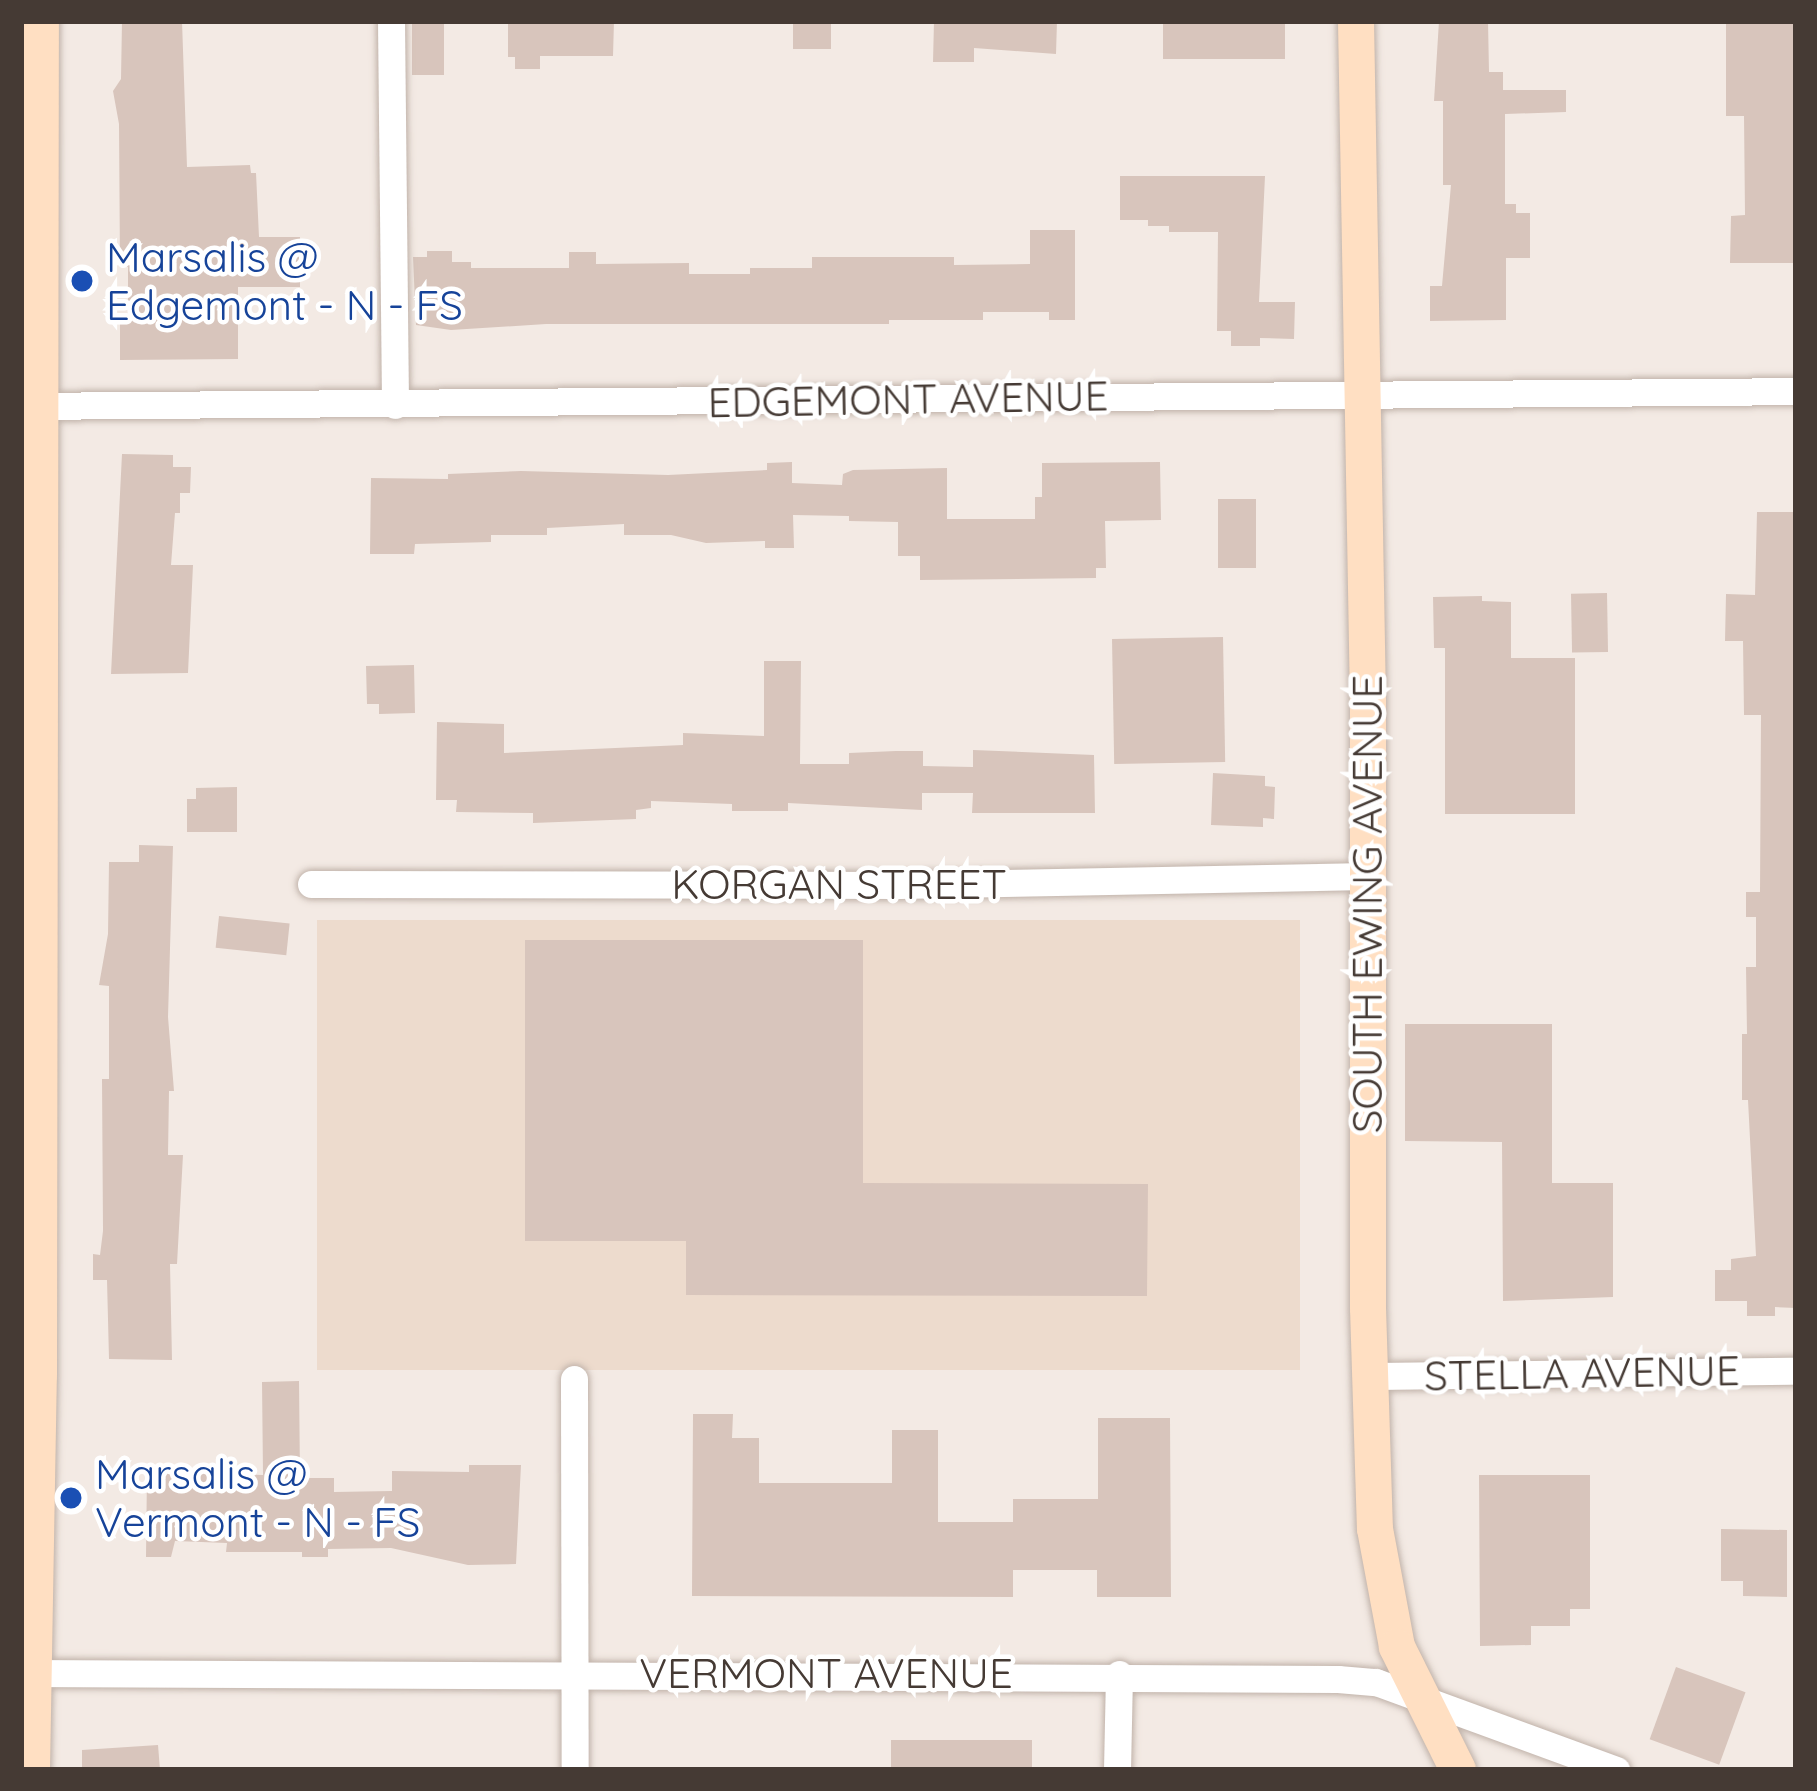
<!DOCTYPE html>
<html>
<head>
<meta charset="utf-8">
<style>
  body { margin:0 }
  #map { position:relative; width:1817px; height:1791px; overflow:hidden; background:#f3eae4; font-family:Quicksand,sans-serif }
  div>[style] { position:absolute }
  .education>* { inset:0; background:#eddbcd; transform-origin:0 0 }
  .building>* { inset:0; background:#d8c5bc; transform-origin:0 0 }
  .roads { filter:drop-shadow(0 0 3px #c1b3aa) drop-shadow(0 0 3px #c1b3aa) }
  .street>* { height:27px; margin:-13.5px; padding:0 13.5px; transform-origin:13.5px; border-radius:13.5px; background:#fff }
  .secondary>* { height:36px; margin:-18px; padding:0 18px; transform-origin:18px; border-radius:18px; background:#ffdfc2 }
  .dots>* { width:33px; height:33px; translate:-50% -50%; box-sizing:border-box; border:6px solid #fff; border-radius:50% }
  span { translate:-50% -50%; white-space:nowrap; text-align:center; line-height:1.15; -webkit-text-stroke:9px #fff; paint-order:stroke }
  .transit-label { font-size:42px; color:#164399 }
  .left { translate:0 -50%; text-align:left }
  .street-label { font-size:42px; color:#453a34 }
  .frame { position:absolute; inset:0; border:24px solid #453a34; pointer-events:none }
</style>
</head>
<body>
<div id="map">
  <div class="education">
    <div style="left:317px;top:920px;width:983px;height:450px"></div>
  </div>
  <div class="building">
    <div style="clip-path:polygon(122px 21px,182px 21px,187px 167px,250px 165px,251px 173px,256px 173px,259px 237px,300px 237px,300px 287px,238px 287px,238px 359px,120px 360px,120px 324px,128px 324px,128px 267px,120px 267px,119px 124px,113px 91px,121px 79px)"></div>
    <div style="left:412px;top:21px;width:32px;height:54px"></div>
    <div style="clip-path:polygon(508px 21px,614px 21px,613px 56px,540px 56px,540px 69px,515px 69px,515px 57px,508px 57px)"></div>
    <div style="left:793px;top:21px;width:38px;height:28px"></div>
    <div style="clip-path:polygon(934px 21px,1057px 21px,1056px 54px,974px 48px,974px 62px,933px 62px)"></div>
    <div style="left:1163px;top:21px;width:122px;height:38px"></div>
    <div style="clip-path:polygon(1439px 21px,1488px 21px,1489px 72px,1503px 72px,1503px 90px,1566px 90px,1566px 112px,1505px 114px,1505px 204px,1516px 204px,1516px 213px,1530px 213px,1530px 258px,1506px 258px,1506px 320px,1430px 321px,1430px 286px,1442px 286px,1451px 185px,1443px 185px,1443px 101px,1434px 101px)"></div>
    <div style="clip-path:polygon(1726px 21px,1796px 21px,1796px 263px,1730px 263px,1731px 216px,1745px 215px,1744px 116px,1726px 116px)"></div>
    <div style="clip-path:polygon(1120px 176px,1265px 176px,1259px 302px,1295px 302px,1294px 339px,1260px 338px,1260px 346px,1231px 346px,1231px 331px,1217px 331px,1218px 232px,1169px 232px,1169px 226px,1148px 226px,1148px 220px,1120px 220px)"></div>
    <div style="clip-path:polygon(1030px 230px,1075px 230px,1075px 320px,1049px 320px,1049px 312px,983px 312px,983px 320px,889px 320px,889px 324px,546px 324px,451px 330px,416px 325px,413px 257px,427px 257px,427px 251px,452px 251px,452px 262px,471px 262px,471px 268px,569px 268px,569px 252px,596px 252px,596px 264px,689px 263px,689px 274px,750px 274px,750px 268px,812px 268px,812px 257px,954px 257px,954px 265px,1030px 264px)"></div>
    <div style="clip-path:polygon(122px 454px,173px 455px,173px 467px,191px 467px,190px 493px,180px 493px,180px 513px,175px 513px,171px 565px,193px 565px,188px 673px,111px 674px)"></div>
    <div style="clip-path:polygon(792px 462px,792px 483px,842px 485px,843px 474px,853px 470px,947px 468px,947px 519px,1035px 519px,1035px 497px,1042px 497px,1042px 463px,1160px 462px,1161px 520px,1105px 521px,1106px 568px,1096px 568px,1096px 578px,920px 580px,920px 556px,898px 556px,898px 522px,849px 521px,849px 516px,793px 515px,794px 548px,765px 548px,765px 541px,706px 543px,671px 535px,624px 535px,624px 524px,547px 528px,547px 535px,491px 535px,491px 542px,415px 544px,414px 554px,370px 554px,371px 478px,448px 479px,448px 474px,521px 471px,668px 475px,767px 470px,767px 463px)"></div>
    <div style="left:1218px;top:499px;width:38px;height:69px"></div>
    <div style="clip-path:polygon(1757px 512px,1796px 512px,1796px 1308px,1775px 1307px,1775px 1316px,1747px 1316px,1747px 1301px,1715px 1301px,1715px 1270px,1731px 1270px,1731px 1259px,1756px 1256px,1748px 1100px,1742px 1100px,1742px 1034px,1747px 1034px,1746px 967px,1756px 967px,1756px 917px,1746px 917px,1746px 892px,1760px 892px,1761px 715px,1744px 715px,1743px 641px,1725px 641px,1726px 594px,1755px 595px)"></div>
    <div style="left:1607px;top:593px;width:59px;height:36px;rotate:89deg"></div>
    <div style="clip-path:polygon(1482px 596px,1482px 601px,1511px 602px,1511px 658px,1575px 658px,1575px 814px,1445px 814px,1445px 648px,1434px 648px,1433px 597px)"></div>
    <div style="left:1223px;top:637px;width:125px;height:111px;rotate:89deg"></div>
    <div style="clip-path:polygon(764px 661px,801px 661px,800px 764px,849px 764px,849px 753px,896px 751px,923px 751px,923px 766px,973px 767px,973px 750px,1094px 755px,1095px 813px,972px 813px,973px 793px,922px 793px,922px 810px,788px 803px,788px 811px,732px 811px,732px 804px,651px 801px,651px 808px,636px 810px,636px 819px,533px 823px,533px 813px,456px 812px,457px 800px,436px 800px,437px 722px,504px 724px,504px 753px,683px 745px,683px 733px,764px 736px)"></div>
    <div style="clip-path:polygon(414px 665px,415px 713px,379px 714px,379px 704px,367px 704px,366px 666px)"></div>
    <div style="clip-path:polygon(1213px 773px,1265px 776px,1265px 786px,1275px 787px,1274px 819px,1263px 818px,1263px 827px,1211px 825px)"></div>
    <div style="clip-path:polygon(237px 787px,237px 832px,187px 832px,187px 799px,196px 799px,196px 788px)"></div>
    <div style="clip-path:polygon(139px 845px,173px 846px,168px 1017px,174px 1091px,169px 1091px,168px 1155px,183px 1155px,177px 1264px,170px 1264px,172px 1360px,109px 1359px,107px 1280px,93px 1280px,93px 1254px,100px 1255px,103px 1231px,102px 1079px,109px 1079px,109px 986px,99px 985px,108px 934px,109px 862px,139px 862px)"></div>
    <div style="left:219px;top:916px;width:71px;height:32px;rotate:6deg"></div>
    <div style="clip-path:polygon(525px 940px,863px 940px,863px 1183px,1148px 1184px,1147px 1296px,686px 1295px,686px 1241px,525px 1241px)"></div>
    <div style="clip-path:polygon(1405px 1024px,1552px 1024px,1552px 1183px,1613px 1183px,1613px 1297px,1503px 1301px,1502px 1142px,1405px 1141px)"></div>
    <div style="clip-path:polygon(299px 1381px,300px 1478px,334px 1478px,334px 1492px,392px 1491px,392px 1471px,469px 1472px,469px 1465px,521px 1465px,516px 1564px,468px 1565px,391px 1548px,328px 1549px,328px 1557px,302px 1557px,302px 1552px,226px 1552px,227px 1543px,175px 1541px,171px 1557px,146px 1557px,147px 1471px,263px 1475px,262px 1382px)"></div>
    <div style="clip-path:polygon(693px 1414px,733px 1414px,732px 1438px,759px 1438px,759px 1483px,892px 1483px,892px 1430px,938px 1430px,938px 1522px,1013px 1522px,1013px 1499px,1098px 1499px,1098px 1418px,1170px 1418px,1171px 1597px,1097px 1597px,1097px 1570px,1013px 1570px,1013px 1597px,692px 1596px)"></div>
    <div style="clip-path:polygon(1479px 1475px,1590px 1475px,1590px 1609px,1570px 1609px,1570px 1626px,1531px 1626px,1531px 1645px,1480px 1646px)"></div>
    <div style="clip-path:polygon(1721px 1529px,1787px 1530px,1787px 1597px,1743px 1596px,1743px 1581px,1721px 1581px)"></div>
    <div style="left:1676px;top:1667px;width:74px;height:77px;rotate:20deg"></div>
    <div style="left:891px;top:1740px;width:141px;height:30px"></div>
    <div style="clip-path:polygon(158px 1745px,160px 1770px,82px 1770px,82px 1750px)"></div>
  </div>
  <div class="roads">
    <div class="street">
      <div style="left:391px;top:21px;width:384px;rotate:89.4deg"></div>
      <div style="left:21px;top:406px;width:1775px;rotate:-0.48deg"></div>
      <div style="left:311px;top:884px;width:588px;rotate:0.1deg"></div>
      <div style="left:899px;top:885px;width:468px;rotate:-1.1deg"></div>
      <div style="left:1369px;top:1376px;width:427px;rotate:-0.7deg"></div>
      <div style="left:574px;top:1379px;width:391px;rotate:89.9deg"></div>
      <div style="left:21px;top:1673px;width:1317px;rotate:0.26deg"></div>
      <div style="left:1338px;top:1679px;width:38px;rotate:5deg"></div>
      <div style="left:1376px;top:1682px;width:256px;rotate:20.1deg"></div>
      <div style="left:1117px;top:1770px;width:96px;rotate:-88.8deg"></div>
    </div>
    <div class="secondary">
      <div style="left:1356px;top:21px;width:678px;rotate:88.99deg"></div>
      <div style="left:1368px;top:699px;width:609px;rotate:90deg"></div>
      <div style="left:1368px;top:1308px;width:221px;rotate:88.2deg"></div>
      <div style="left:1375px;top:1529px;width:120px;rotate:79.4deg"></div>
      <div style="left:1397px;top:1647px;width:137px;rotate:63.6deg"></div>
      <div style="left:32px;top:1770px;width:395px;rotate:-89deg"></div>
      <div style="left:39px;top:1375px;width:1354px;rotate:-89.92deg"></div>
    </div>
  </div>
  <div class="dots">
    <div style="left:82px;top:281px;background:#1a4fb4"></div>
    <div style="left:71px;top:1498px;background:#1a4fb4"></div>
  </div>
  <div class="transit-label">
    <span class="left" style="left:106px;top:281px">Marsalis @<br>Edgemont - N - FS</span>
    <span class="left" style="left:95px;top:1498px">Marsalis @<br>Vermont - N - FS</span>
  </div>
  <div class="street-label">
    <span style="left:908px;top:399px;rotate:-1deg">EDGEMONT AVENUE</span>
    <span style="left:839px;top:884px">KORGAN STREET</span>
    <span style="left:1367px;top:904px;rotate:-90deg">SOUTH EWING AVENUE</span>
    <span style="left:1582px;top:1373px;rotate:-1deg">STELLA AVENUE</span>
    <span style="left:826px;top:1673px">VERMONT AVENUE</span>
  </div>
  <div class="frame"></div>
</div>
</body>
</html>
